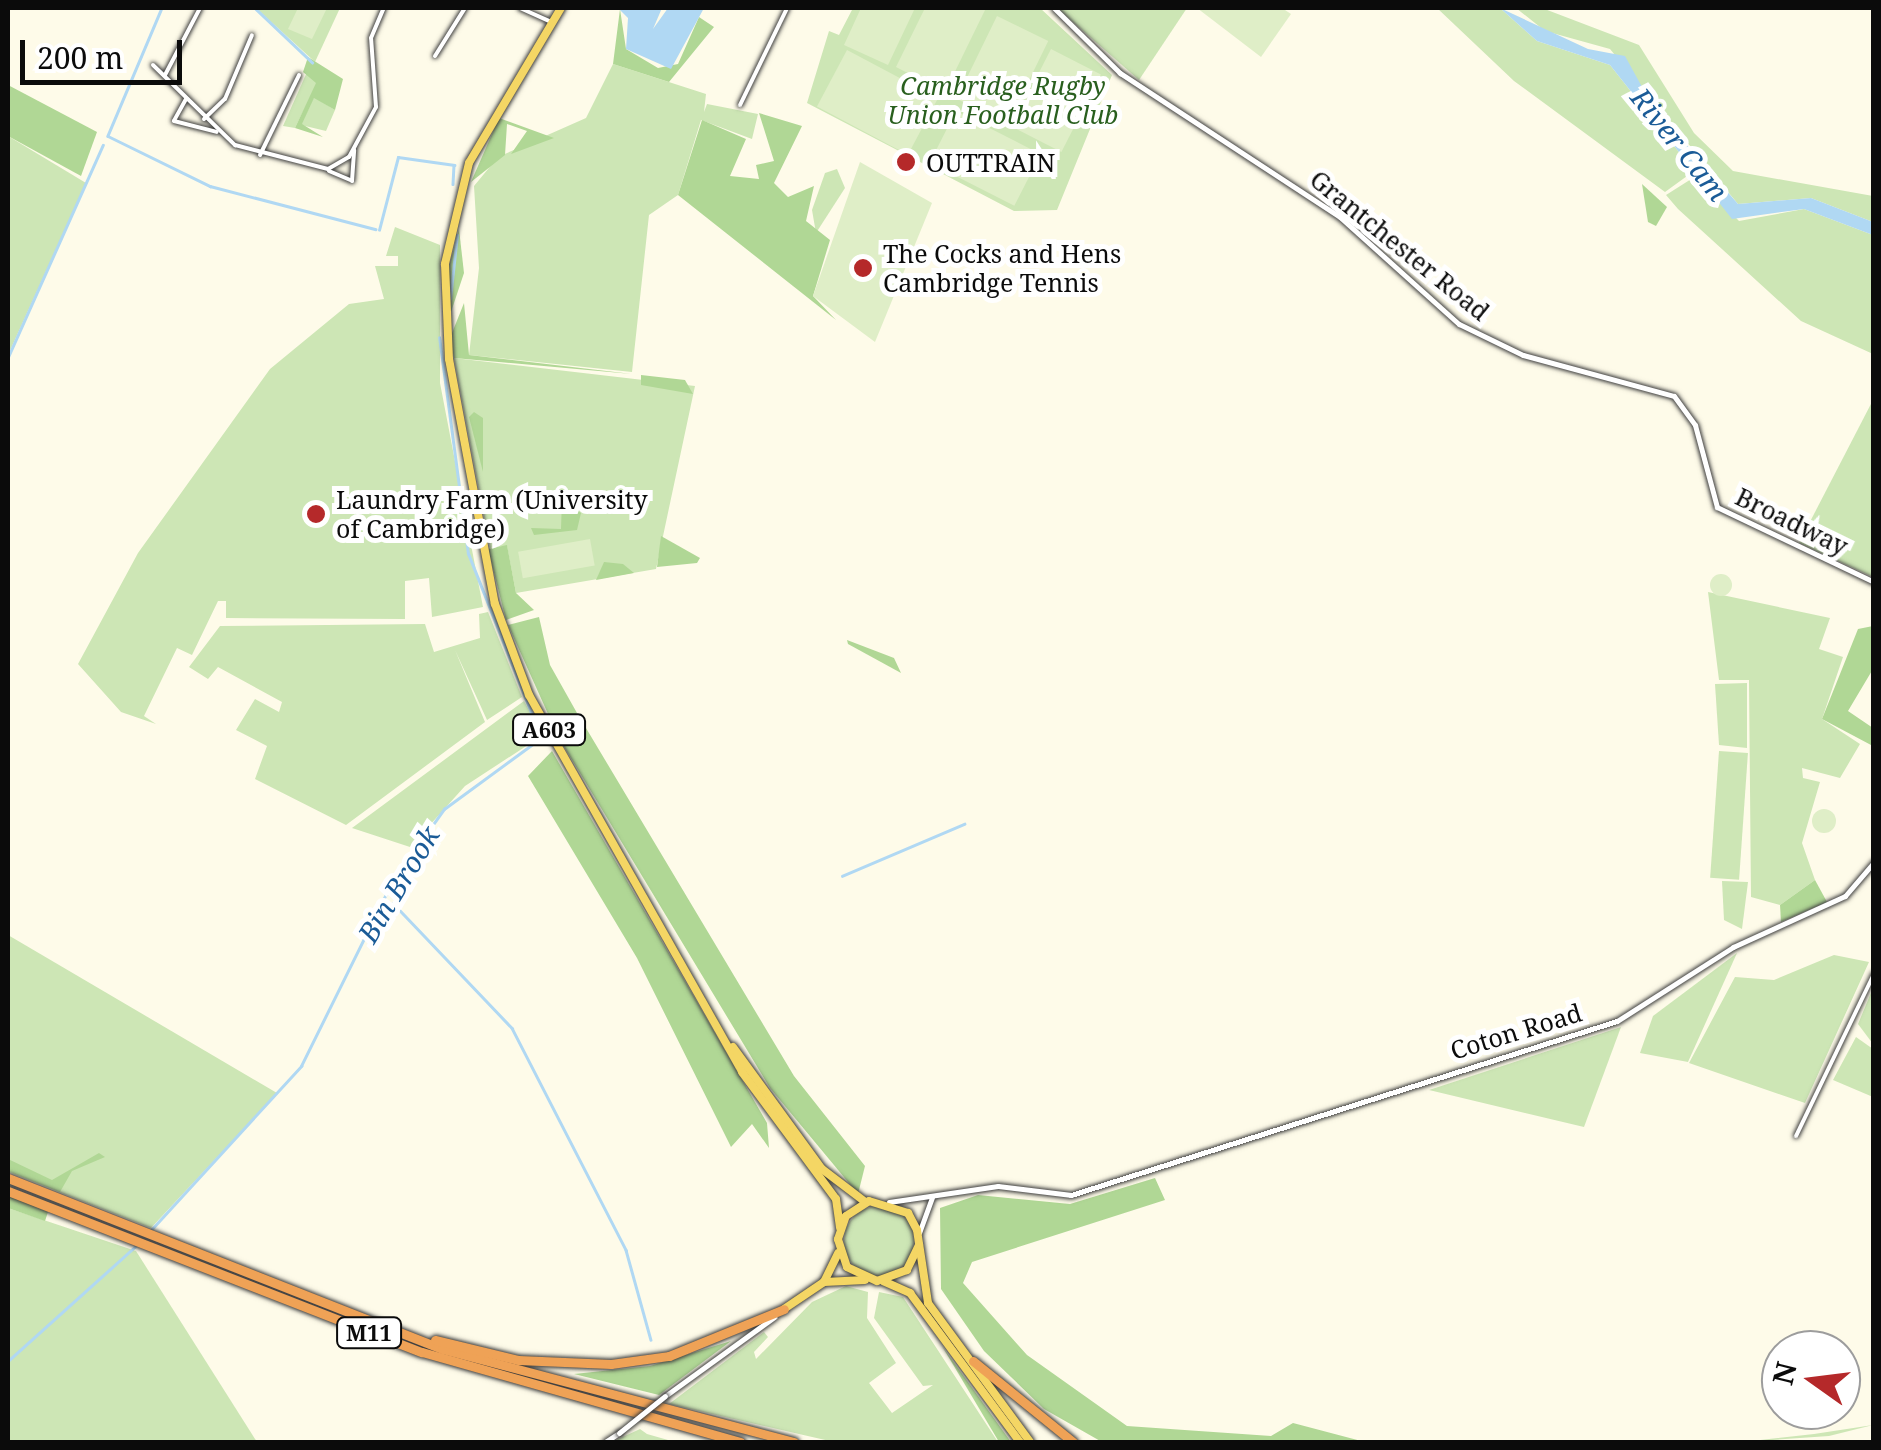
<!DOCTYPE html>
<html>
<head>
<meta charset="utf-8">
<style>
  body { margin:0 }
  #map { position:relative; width:1881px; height:1450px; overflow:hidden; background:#fefbe9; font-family:"Noto Serif",serif }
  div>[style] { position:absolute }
  .green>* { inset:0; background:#cde6b5; transform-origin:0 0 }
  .round { border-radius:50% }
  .forest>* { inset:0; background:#b0d795 }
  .pitch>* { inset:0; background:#dfeec7; transform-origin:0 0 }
  .water>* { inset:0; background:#b0d8f3 }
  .stream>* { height:2.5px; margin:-1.25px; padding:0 1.25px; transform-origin:1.25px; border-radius:1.25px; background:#b0d8f3 }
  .roads { filter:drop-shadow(0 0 2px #3e3e3e) drop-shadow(0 0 2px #3e3e3e) }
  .minor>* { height:4px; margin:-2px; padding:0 2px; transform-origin:2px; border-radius:2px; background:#fff }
  .tertiary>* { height:5px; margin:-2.5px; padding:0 2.5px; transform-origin:2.5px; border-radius:2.5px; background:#fff }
  .primary>* { height:8px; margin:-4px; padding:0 4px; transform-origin:4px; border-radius:4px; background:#f4d664 }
  .motorway>* { height:9px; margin:-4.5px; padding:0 4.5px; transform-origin:4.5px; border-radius:4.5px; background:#efa256 }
  .bridges { filter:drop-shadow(0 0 2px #3e3e3e) drop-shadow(0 0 2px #3e3e3e) }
  .tertiary-bridge>* { height:5px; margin:-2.5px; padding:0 2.5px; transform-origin:2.5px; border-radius:2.5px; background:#fff }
  .dots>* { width:28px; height:28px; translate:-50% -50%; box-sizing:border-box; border:5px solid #fff; border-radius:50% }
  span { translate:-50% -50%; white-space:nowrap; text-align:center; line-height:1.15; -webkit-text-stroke:10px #fff; paint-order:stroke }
  .shield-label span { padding:2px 8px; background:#fff; border:2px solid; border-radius:8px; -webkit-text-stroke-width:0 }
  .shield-label { font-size:22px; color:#0b0b0b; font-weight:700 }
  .park-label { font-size:25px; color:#295f1e; font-style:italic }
  .poi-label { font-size:25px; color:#0b0b0b }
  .left { translate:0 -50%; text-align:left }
  .street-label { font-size:25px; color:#0b0b0b }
  .water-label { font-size:28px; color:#1a5b97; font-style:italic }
  .frame { position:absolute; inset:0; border:10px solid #0b0b0b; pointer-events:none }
  .north { position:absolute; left:1761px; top:1330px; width:100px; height:100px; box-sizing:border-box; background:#fff; border:2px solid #9d9d9d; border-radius:50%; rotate:284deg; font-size:28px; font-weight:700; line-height:40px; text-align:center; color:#0b0b0b }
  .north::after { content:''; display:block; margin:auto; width:35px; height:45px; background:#b5292a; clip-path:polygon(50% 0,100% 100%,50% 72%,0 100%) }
  .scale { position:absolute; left:20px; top:40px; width:162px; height:45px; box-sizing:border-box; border:5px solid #0b0b0b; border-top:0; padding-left:12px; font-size:30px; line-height:35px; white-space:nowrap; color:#0b0b0b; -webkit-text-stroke:8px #fff; paint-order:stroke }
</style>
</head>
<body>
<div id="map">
  <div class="green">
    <div style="clip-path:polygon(256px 8px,340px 8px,315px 62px)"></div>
    <div style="clip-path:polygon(853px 8px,1040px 8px,1112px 75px,1057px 210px,1014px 211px,807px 103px,829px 31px,839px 35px)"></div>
    <div style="clip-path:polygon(1057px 8px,1187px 8px,1139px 80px)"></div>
    <div style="clip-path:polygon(1437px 8px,1500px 8px,1537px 41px,1610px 65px,1694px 171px,1665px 192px,1514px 81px)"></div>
    <div style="clip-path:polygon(1516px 8px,1542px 8px,1639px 45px,1694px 133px,1733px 171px,1873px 196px,1873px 222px,1811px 198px,1738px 204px,1610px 49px,1545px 31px)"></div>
    <div style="clip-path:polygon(613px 64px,706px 94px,704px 112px,707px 104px,758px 114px,752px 139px,701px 120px,678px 195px,649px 215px,632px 372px,469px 355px,479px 268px,474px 186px,498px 157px,586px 118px)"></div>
    <div style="clip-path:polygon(307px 72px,320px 77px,295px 128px,283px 126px)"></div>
    <div style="clip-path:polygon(314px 97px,335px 110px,326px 131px,301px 125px)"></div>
    <div style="clip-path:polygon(8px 136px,86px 183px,8px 355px)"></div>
    <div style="clip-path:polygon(837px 169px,845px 188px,816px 233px,812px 210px,825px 173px)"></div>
    <div style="clip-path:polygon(1696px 176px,1739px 221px,1804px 209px,1873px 235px,1873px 354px,1801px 321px,1678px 209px,1666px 195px)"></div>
    <div style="clip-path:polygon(395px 227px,440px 245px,440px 383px,483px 607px,432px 617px,429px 578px,405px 581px,405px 619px,226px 618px,226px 601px,218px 601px,192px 655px,177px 648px,144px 716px,156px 724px,121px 712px,78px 664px,138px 553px,270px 369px,349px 304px,384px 299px,375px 266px,398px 266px,398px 256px,386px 256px)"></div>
    <div style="clip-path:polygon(454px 358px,695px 386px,656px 569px,516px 593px,507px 546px,490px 548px)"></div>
    <div style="clip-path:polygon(1873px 400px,1873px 577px,1799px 543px)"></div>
    <div style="clip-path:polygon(1708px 592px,1830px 618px,1819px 649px,1843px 657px,1822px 719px,1860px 744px,1840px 778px,1802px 768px,1803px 778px,1820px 782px,1802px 843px,1815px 880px,1780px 905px,1751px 897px,1749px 680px,1719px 680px)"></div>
    <div style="clip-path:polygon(488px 612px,522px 697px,487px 720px,455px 650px,485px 722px,346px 825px,255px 779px,267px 746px,236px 730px,255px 699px,279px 712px,282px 702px,218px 667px,208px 679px,189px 667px,220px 626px,425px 624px,434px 652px,480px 638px,479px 614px)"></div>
    <div style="clip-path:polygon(1747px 683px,1747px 748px,1719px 745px,1715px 684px)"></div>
    <div style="clip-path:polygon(524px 701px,543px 735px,465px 786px,410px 847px,352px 828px)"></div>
    <div style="left:1719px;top:751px;width:29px;height:127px;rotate:4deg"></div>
    <div style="clip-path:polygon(1722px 881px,1748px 882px,1742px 929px,1724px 920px)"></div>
    <div style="clip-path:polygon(8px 935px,277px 1093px,151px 1228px,8px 1172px)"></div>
    <div style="clip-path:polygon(1737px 953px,1688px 1062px,1640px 1053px,1653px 1016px)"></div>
    <div style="clip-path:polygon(1834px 955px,1869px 962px,1805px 1103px,1689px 1063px,1735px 977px,1774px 980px)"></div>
    <div style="clip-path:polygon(1873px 988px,1873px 1044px,1858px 1024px)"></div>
    <div style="clip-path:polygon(1621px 1027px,1584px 1127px,1429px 1090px)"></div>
    <div style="clip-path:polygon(1856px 1037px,1873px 1049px,1873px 1097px,1833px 1080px)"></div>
    <div class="round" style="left:844px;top:1206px;width:70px;height:70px"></div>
    <div style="clip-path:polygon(8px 1208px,136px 1251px,257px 1442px,8px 1442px)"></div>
    <div style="clip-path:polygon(846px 1286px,868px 1292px,867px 1318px,896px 1363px,869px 1383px,892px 1413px,933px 1385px,923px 1386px,874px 1318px,879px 1292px,903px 1297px,998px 1442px,834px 1442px,669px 1404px,764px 1332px,768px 1337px,754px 1352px,756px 1359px,812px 1302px)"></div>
    <div style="clip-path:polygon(1873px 1425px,1829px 1436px,1743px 1442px,1814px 1434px)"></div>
    <div style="clip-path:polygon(640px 1429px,647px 1434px,675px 1442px,612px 1442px)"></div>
  </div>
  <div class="forest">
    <div style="clip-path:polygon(620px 9px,626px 49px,658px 68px,678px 64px,699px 17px,714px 27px,669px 82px,613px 64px)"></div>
    <div style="clip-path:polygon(308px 57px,343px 79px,335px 110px,314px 98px,302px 124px,323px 137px,295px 128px,316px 83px,303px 72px)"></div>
    <div style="clip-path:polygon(8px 85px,97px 132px,81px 176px,8px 136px)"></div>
    <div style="clip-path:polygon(759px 113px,802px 126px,774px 183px,788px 197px,814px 186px,806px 221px,830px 240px,813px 296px,836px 320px,678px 195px,702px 120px,746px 139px,730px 176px,759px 179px,756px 165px,774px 161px)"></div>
    <div style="clip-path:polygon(499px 118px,554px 138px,511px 154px,527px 131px,507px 124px,505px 155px,471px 182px)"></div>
    <div style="clip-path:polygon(1642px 184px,1667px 207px,1656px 226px,1648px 222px)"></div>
    <div style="clip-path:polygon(459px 229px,464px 273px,450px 315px,447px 274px)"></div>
    <div style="clip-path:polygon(464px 303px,469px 355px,632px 374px,454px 358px,450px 338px)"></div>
    <div style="clip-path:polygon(641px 375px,685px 380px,693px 394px,641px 385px)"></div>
    <div style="clip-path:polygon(474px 412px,483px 418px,483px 472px,469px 417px)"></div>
    <div style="clip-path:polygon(562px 499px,581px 513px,577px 530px,534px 535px,531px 528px,561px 529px)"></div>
    <div style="clip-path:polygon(661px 536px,700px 558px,697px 563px,657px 567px)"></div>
    <div style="clip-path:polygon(507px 545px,516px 593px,534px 610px,506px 620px,488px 549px)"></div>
    <div style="clip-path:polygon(604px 562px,623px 564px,634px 573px,596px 580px)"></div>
    <div style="clip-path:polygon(539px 617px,550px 665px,577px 713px,558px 736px,508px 625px)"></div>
    <div style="clip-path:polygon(1873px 626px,1873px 669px,1848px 711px,1873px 728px,1871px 745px,1822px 719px,1858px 629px)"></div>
    <div style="clip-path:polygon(847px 640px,894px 658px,901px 673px,848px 644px)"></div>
    <div style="clip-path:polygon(580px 718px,794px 1076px,865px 1166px,858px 1194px,770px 1088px,560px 740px)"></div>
    <div style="clip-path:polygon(552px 751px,767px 1123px,769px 1148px,752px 1124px,731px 1147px,637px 958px,528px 776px)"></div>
    <div style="clip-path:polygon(1815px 880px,1827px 902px,1781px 922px,1780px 905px)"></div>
    <div style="clip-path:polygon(99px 1153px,105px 1157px,72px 1171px,60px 1192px,8px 1171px,8px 1159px,52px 1180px)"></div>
    <div style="clip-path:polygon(1155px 1178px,1165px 1200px,972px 1262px,963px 1283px,1027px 1355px,1127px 1426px,1271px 1436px,1293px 1423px,1365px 1442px,1102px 1442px,1044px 1409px,984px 1351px,941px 1289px,940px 1208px,978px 1195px,1070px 1204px)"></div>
    <div style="clip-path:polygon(8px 1195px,48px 1212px,45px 1221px,8px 1208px)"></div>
    <div style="clip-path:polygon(731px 1341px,659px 1395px,574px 1374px,650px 1366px)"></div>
    <div style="clip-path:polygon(942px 1346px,1011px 1442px,999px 1442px)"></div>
  </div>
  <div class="pitch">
    <div style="clip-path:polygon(298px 8px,327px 8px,312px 39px,288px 29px)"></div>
    <div style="clip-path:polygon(861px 8px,915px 8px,888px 65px,844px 45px)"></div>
    <div style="clip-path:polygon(925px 8px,986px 8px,945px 92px,896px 67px)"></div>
    <div style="clip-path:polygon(1197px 8px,1282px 8px,1291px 14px,1261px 57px)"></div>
    <div style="left:997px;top:16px;width:57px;height:92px;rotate:26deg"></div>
    <div style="left:1051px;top:49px;width:56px;height:87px;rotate:27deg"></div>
    <div style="left:847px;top:50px;width:103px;height:64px;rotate:28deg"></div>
    <div style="left:956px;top:111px;width:95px;height:58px;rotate:27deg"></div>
    <div style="clip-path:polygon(860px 162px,932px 203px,875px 342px,813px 296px)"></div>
    <div style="left:590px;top:539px;width:27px;height:73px;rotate:80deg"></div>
    <div class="round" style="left:1710px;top:574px;width:22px;height:22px"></div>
    <div class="round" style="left:1812px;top:809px;width:24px;height:24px"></div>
  </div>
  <div class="water">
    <div style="clip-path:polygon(618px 8px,662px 8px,653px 29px,668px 8px,704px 8px,671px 69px,626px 49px,628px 18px)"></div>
    <div style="clip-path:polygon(1500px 8px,1588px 49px,1625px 56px,1652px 105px,1738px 204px,1811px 198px,1873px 222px,1873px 235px,1804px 209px,1732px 219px,1610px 65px,1537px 41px)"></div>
  </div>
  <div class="stream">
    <div style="left:162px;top:8px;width:139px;rotate:112.9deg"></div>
    <div style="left:108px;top:136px;width:114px;rotate:26.1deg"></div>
    <div style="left:210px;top:186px;width:171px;rotate:14.6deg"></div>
    <div style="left:255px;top:8px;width:79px;rotate:43.5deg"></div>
    <div style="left:379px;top:230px;width:75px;rotate:-75.4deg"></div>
    <div style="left:398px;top:157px;width:57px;rotate:8.1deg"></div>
    <div style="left:454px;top:165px;width:19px;rotate:93deg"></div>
    <div style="left:450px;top:299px;width:64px;rotate:-83.8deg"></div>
    <div style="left:8px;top:357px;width:232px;rotate:-65.9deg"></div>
    <div style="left:842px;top:876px;width:133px;rotate:-23.1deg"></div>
    <div style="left:393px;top:903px;width:173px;rotate:46.4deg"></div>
    <div style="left:512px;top:1028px;width:250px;rotate:62.8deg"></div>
    <div style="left:626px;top:1250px;width:93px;rotate:74.5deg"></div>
    <div style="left:150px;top:1231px;width:224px;rotate:-47.5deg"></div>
    <div style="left:301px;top:1066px;width:205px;rotate:-63.7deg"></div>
    <div style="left:392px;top:882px;width:90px;rotate:-54.5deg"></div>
    <div style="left:444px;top:809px;width:120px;rotate:-36.2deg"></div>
    <div style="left:541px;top:738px;width:198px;rotate:-111.6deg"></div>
    <div style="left:468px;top:554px;width:218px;rotate:-97.6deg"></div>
    <div style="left:8px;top:1361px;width:175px;rotate:-42deg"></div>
  </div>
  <div class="roads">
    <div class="minor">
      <div style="left:520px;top:8px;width:34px;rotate:24deg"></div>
      <div style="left:435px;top:56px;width:57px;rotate:-58deg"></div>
      <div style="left:153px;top:65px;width:115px;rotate:44.3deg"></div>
      <div style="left:235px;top:145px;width:96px;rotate:14.5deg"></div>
      <div style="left:328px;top:169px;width:24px;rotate:-30deg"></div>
      <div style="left:349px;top:157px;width:57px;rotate:-61.6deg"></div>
      <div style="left:376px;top:107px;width:69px;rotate:-94.1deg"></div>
      <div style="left:371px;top:38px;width:33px;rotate:-67deg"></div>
      <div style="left:165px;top:75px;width:76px;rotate:-62.4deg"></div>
      <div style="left:186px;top:99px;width:25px;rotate:119deg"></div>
      <div style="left:174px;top:121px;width:44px;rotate:14.3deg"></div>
      <div style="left:740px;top:105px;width:108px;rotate:-64.1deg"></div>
      <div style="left:204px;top:119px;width:29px;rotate:-44deg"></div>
      <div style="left:225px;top:99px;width:69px;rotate:-67.1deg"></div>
      <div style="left:260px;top:155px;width:89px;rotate:-64deg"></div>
      <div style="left:329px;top:171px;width:25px;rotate:23deg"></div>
      <div style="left:352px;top:181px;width:31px;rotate:-86deg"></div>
      <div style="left:1796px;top:1136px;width:180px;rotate:-64.3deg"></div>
    </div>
    <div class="tertiary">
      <div style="left:1054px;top:8px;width:93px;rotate:44.6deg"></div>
      <div style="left:1120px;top:73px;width:263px;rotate:33.2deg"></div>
      <div style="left:1340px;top:217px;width:160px;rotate:42deg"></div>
      <div style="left:1459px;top:324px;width:71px;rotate:25.8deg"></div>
      <div style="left:1523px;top:355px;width:156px;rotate:15.2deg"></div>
      <div style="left:1674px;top:396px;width:36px;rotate:54deg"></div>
      <div style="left:1695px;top:425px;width:85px;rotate:75deg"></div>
      <div style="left:1717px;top:507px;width:174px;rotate:25.5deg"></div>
      <div style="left:889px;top:1202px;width:110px;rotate:-8.4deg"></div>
      <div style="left:998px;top:1186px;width:74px;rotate:7deg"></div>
      <div style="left:1071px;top:1195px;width:573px;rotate:-17.68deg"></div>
      <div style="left:1617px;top:1021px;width:138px;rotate:-32.5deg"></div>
      <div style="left:1733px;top:947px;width:123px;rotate:-24.5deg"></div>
      <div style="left:1845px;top:896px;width:45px;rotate:-49.5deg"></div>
      <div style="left:919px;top:1233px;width:38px;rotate:-70deg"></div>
      <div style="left:665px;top:1396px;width:135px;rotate:-35.9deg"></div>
      <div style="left:605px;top:1442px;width:17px;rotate:-33deg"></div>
    </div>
    <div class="primary">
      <div style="left:561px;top:8px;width:180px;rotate:120.7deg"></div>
      <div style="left:469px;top:163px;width:104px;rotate:103.4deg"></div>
      <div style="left:445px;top:264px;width:95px;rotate:87.6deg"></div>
      <div style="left:449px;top:359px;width:249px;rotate:79.4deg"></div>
      <div style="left:495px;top:604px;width:97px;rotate:69.5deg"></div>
      <div style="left:529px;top:695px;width:433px;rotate:60.5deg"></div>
      <div style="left:742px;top:1072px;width:158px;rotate:53.5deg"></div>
      <div style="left:836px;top:1199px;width:29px;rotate:82deg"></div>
      <div style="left:733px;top:1047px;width:151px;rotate:53.9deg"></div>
      <div style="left:822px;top:1169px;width:53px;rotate:37.3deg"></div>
      <div style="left:919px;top:1245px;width:28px;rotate:116deg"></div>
      <div style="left:907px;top:1270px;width:32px;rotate:160deg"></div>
      <div style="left:877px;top:1281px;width:33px;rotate:-155deg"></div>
      <div style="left:847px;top:1267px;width:29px;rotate:-108deg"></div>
      <div style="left:838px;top:1239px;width:24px;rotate:-71deg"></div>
      <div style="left:846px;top:1216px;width:27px;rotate:-33deg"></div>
      <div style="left:869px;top:1201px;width:41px;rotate:17.1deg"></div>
      <div style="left:908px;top:1213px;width:19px;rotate:62deg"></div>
      <div style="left:917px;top:1230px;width:74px;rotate:81.4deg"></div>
      <div style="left:928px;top:1303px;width:172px;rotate:53.7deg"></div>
      <div style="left:883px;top:1281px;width:30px;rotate:24deg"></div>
      <div style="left:910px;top:1293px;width:185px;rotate:53.6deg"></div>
      <div style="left:824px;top:1282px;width:41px;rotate:-2.8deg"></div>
      <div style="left:784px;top:1309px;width:48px;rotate:-34deg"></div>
      <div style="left:824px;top:1282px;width:32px;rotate:-64deg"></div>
    </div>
    <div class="motorway">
      <div style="left:8px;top:1178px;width:466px;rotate:21.5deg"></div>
      <div style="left:442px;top:1349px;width:364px;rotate:14.8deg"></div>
      <div style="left:8px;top:1191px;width:444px;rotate:21.3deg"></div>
      <div style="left:422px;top:1352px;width:331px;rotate:15.8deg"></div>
      <div style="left:435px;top:1340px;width:85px;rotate:13.5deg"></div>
      <div style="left:518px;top:1360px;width:93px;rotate:2.5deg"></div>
      <div style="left:611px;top:1364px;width:59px;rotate:-7.9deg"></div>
      <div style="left:669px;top:1356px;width:124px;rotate:-22.2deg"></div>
      <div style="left:973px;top:1361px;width:129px;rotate:39deg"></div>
    </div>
  </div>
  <div class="bridges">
    <div class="tertiary-bridge">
      <div style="left:619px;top:1433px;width:59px;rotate:-38.8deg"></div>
    </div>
  </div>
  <div class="dots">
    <div style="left:906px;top:162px;background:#b5292a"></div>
    <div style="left:863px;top:268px;background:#b5292a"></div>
    <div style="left:316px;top:514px;background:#b5292a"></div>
  </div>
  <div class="shield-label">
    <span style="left:549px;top:730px">A603</span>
    <span style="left:369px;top:1333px">M11</span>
  </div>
  <div class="park-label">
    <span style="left:1003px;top:100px">Cambridge Rugby<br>Union Football Club</span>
  </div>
  <div class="poi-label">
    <span class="left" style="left:926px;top:162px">OUTTRAIN</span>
    <span class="left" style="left:883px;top:268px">The Cocks and Hens<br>Cambridge Tennis</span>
    <span class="left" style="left:336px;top:514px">Laundry Farm (University<br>of Cambridge)</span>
  </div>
  <div class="street-label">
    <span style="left:1400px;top:245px;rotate:39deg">Grantchester Road</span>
    <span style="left:1792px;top:521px;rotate:26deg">Broadway</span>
    <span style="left:1516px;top:1031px;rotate:-17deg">Coton Road</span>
  </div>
  <div class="water-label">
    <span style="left:1680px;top:144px;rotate:51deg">River Cam</span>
    <span style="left:398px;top:884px;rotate:-59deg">Bin Brook</span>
  </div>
  <div class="frame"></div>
  <div class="north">N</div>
  <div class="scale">200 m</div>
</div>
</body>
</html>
